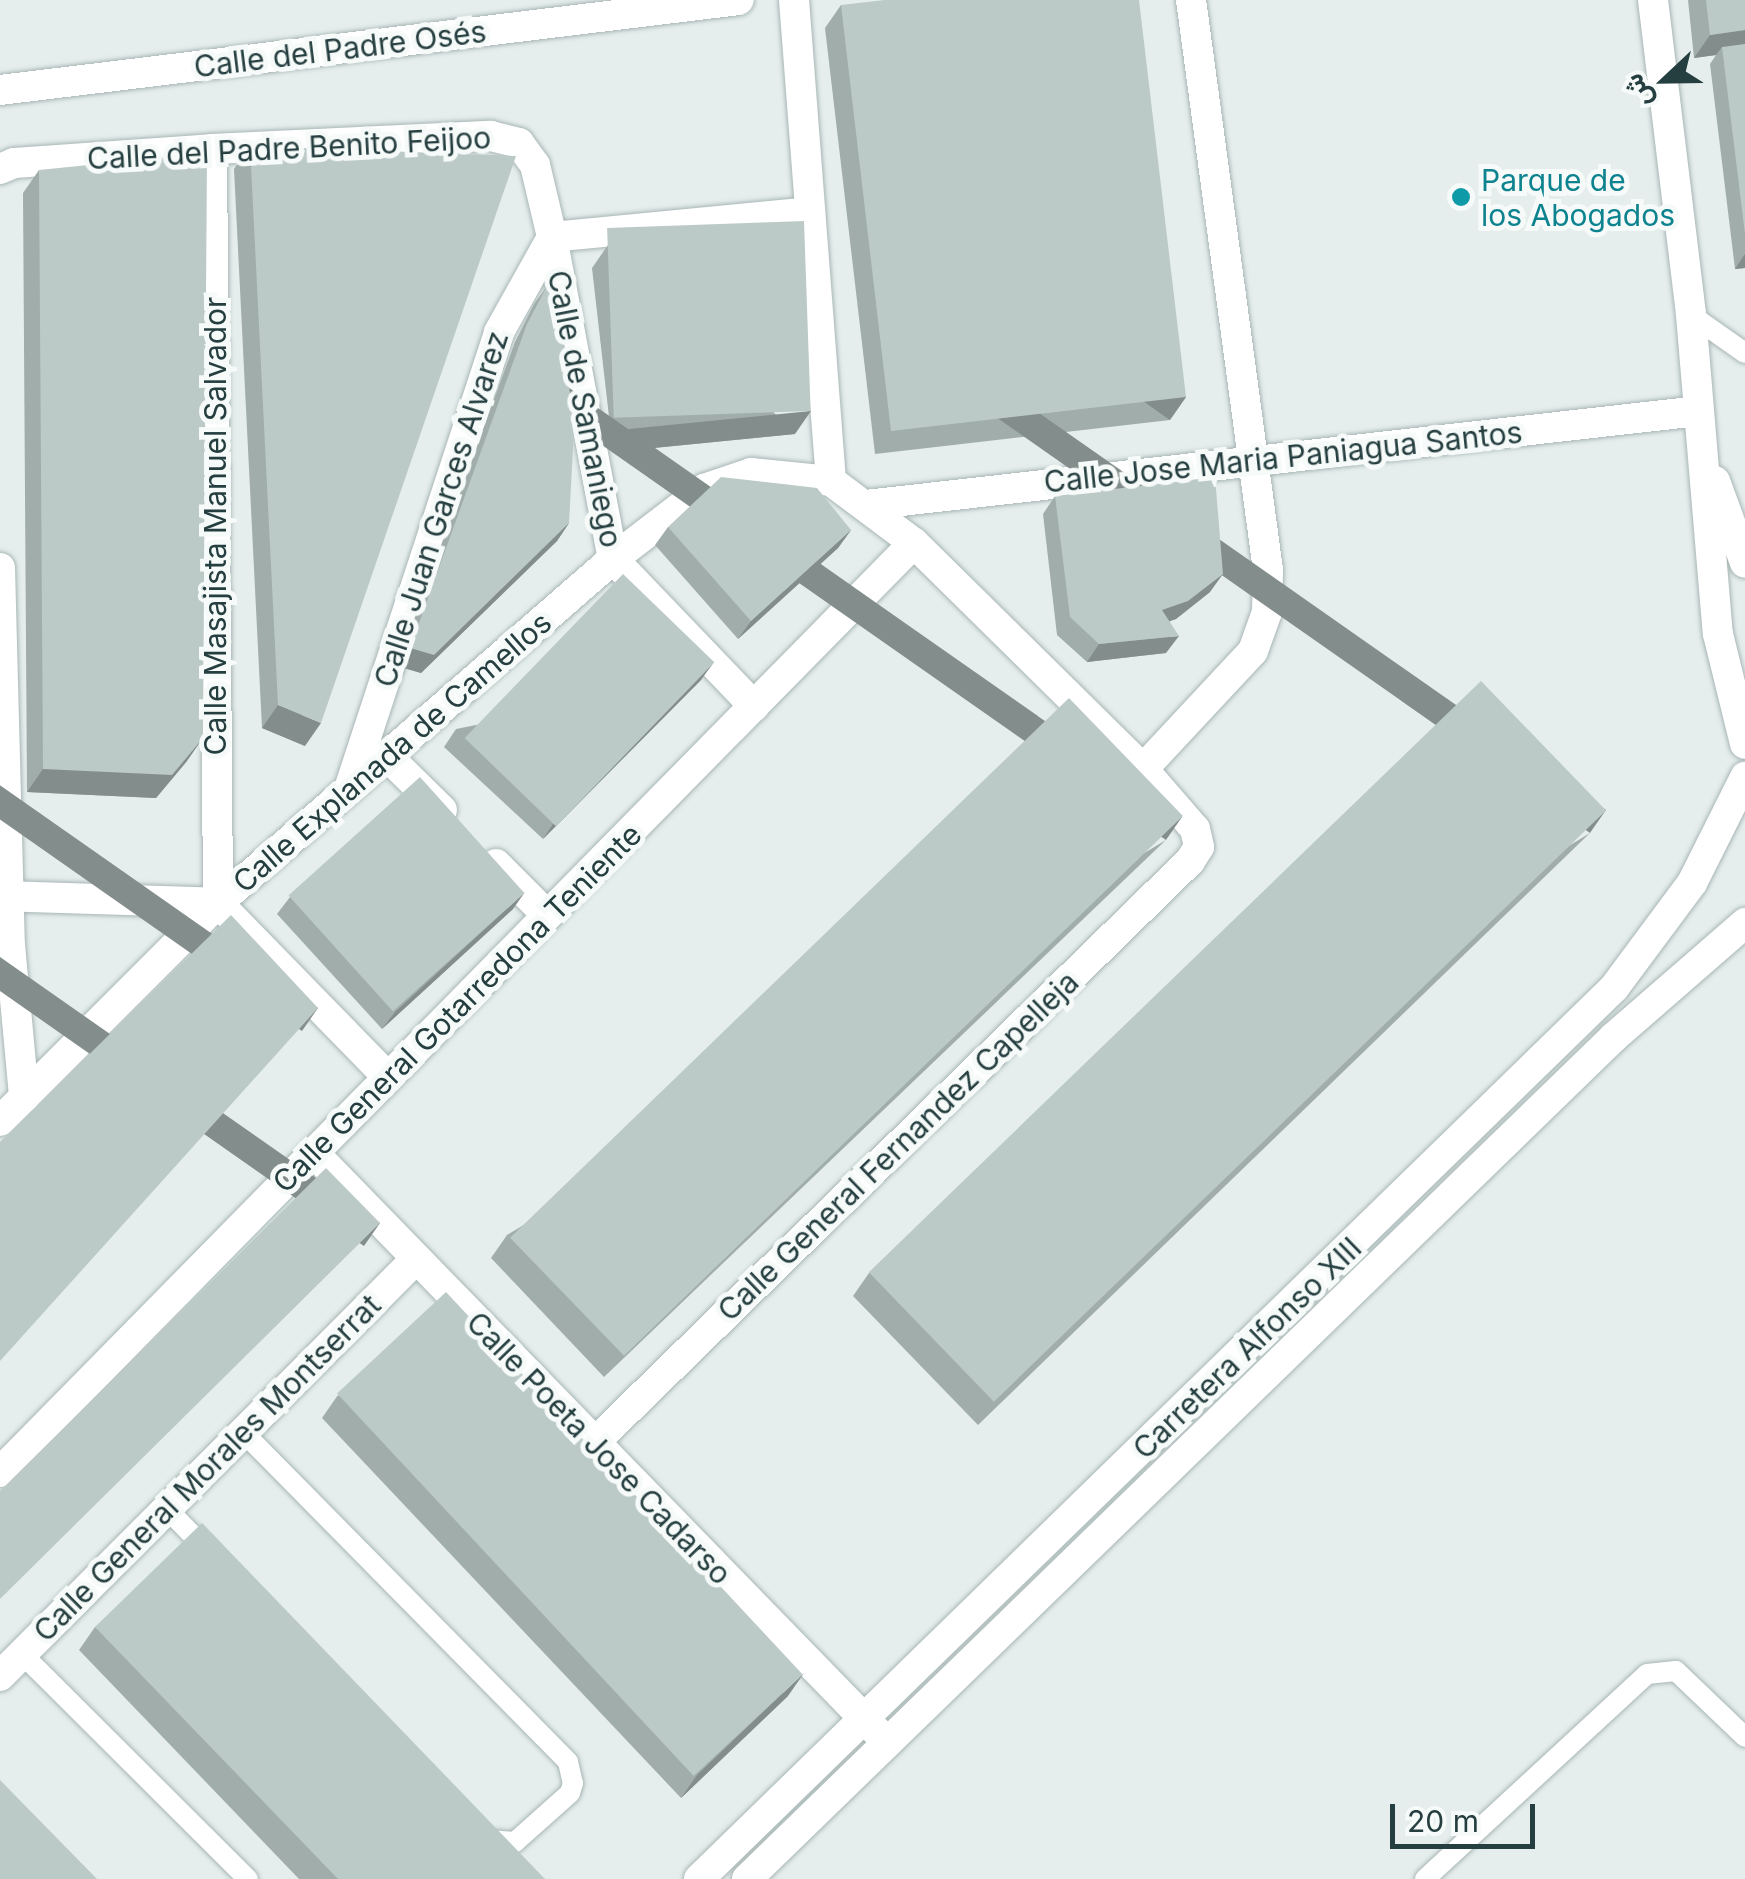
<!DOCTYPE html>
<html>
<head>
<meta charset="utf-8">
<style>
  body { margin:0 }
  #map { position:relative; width:1745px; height:1879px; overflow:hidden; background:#e5eeed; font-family:Inter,Vazirmatn,sans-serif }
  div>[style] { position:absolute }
  .roads { filter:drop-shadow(0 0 2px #a8b6b5) drop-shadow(0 0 2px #a8b6b5) }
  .service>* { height:20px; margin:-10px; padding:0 10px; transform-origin:10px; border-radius:10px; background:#fff }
  .minor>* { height:30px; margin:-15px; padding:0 15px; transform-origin:15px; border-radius:15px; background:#fff }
  .tertiary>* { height:30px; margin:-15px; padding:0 15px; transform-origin:15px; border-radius:15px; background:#fff }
  .wall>* { inset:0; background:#a1adab }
  .shaded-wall>* { inset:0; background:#838d8b; transform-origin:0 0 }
  .building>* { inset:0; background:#bbc9c7; transform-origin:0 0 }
  .dots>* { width:28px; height:28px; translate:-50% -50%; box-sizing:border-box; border:5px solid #f6faf9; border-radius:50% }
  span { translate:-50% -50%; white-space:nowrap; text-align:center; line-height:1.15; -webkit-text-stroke:10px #f6faf9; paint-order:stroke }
  .street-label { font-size:30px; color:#253e3f }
  .culture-label { font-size:30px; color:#0d838f }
  .left { translate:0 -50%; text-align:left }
  .north { position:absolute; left:1615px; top:30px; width:100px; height:100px; -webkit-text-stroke:8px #f6faf9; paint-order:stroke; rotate:248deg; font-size:28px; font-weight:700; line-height:40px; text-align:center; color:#253e3f }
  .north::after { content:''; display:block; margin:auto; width:35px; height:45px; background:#253e3f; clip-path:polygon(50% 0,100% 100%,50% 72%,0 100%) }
  .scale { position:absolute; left:1390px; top:1804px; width:145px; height:45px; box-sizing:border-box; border:5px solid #253e3f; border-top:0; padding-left:12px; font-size:30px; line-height:35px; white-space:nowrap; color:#253e3f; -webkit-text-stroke:8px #f6faf9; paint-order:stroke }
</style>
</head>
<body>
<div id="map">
  <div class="roads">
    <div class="service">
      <div style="left:1691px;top:315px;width:66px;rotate:35.1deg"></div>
      <div style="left:243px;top:1432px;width:463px;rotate:45.4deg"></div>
      <div style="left:568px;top:1762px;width:22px;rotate:77deg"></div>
      <div style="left:573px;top:1783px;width:10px;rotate:107deg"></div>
      <div style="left:570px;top:1793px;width:74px;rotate:138.3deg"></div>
      <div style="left:515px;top:1842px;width:28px;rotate:-176deg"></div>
      <div style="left:167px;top:1509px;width:62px;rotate:45.7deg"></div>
      <div style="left:22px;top:1654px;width:319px;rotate:44.9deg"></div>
      <div style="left:1425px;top:1879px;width:302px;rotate:-42.7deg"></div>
      <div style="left:1647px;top:1674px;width:29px;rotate:-6deg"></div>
      <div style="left:1676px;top:1671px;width:95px;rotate:43.7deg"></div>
    </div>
    <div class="minor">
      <div style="left:794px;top:0;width:482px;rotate:85.6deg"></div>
      <div style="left:1653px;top:0;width:317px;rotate:83.1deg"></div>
      <div style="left:1691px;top:315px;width:320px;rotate:85.2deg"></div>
      <div style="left:1718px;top:634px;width:113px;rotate:76.2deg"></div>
      <div style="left:0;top:90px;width:744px;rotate:-6.94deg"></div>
      <div style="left:212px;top:149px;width:754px;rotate:89.54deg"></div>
      <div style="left:0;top:169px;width:15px;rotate:-23deg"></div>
      <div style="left:14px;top:163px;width:198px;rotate:-4deg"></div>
      <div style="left:212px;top:149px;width:279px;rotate:-2.7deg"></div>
      <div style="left:491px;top:136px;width:29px;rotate:14deg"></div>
      <div style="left:519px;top:143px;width:27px;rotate:54deg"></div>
      <div style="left:535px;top:165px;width:74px;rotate:76.7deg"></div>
      <div style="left:552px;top:237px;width:328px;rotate:79.3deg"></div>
      <div style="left:613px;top:559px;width:204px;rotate:46.2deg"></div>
      <div style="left:552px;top:237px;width:259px;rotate:-5.5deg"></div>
      <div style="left:1715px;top:481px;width:87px;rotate:69.9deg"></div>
      <div style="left:866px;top:505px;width:838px;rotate:-6.44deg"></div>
      <div style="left:0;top:568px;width:377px;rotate:88.5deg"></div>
      <div style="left:10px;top:945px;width:153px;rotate:84.7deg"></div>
      <div style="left:387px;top:756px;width:77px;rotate:44.5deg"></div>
      <div style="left:1143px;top:769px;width:161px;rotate:-47deg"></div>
      <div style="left:1253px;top:651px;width:41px;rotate:-70.3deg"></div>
      <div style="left:1267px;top:612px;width:42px;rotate:-88.6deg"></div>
      <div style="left:1268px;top:570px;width:575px;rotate:-97.69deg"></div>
      <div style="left:350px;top:786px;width:478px;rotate:-71.8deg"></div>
      <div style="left:499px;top:332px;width:109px;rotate:-60.8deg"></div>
      <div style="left:496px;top:864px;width:72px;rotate:45deg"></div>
      <div style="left:0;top:896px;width:218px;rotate:1.8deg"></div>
      <div style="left:218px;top:903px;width:243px;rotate:45.7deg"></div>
      <div style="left:0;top:1121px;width:308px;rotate:-45deg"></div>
      <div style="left:218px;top:903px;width:524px;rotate:-41.05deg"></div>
      <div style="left:613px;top:559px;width:115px;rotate:-37.6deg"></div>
      <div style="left:704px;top:489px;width:50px;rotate:-18.8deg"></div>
      <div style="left:751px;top:473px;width:80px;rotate:5.7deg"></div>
      <div style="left:831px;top:481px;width:104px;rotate:36.8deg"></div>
      <div style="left:914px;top:543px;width:322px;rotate:44.6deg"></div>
      <div style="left:1143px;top:769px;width:79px;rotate:49.1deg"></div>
      <div style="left:1195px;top:829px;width:18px;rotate:77deg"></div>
      <div style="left:1199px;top:847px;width:17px;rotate:123deg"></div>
      <div style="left:1190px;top:861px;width:833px;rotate:135.68deg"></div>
      <div style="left:314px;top:1153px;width:822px;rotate:45.79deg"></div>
      <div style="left:0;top:1472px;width:1303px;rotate:-45.47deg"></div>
      <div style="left:0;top:1676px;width:588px;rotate:-45.07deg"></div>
    </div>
    <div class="tertiary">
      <div style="left:699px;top:1879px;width:1277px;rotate:-44.24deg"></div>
      <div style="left:1614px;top:988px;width:131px;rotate:-53.4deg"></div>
      <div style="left:1692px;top:883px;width:119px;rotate:-63.4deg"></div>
      <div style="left:747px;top:1879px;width:1209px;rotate:-44.16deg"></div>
      <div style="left:1614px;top:1037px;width:174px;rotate:-41deg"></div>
    </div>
  </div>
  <div class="wall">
    <div style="clip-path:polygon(1688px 0,1745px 0,1745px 268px,1735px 269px,1710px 64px,1716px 55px,1694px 58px)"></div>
    <div style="clip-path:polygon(841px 5px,1186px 397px,1170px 420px,875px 454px,825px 28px)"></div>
    <div style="clip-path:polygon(250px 146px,305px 746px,262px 728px,234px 169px)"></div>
    <div style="clip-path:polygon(39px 170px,187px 761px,156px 798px,27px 792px,23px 193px)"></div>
    <div style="clip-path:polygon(608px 245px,795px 434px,613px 452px,592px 268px)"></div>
    <div style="clip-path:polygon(547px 286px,569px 523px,557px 541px,421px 673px,397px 666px,515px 342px,534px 304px)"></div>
    <div style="clip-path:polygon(1055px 496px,1210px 592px,1176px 619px,1170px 621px,1166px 653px,1087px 662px,1057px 635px,1043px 514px)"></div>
    <div style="clip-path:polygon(668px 527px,851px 530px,838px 548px,738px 639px,655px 545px)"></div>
    <div style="clip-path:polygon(701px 680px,543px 839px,444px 747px,456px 729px)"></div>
    <div style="clip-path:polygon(1590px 833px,978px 1425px,853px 1296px,869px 1273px)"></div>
    <div style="clip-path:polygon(1166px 840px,604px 1377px,491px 1258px,507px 1235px)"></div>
    <div style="clip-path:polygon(290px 897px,513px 909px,382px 1029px,277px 914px)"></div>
    <div style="clip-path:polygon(338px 1395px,788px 1696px,681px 1798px,322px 1418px)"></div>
    <div style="clip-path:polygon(95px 1627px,545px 1879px,299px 1879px,79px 1650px)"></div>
  </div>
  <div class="shaded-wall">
    <div style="clip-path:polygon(1745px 30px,1745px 51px,1722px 47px,1716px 55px,1694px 58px,1710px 35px)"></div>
    <div style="clip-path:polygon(1745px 254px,1745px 268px,1735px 269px)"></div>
    <div style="left:1186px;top:397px;width:28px;height:297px;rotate:125deg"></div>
    <div style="clip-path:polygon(811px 411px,795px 434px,613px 452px,629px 429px)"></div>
    <div style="clip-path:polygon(569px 523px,557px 541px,421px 673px,397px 666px,410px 648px)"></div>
    <div style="clip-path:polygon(851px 530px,838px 548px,738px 639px,751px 621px)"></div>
    <div style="clip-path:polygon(1223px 574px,1210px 592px,1176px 619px,1150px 628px,1162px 610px)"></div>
    <div style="clip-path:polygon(1179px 636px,1166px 653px,1087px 662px,1099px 644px)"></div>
    <div style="clip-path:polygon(714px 662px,701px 680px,543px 839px,555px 821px)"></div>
    <div style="clip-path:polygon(278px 705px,321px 723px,305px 746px,262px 728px)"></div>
    <div style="clip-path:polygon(203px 738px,187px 761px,156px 798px,27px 792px,43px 769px)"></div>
    <div style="left:1606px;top:810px;width:28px;height:851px;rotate:125deg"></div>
    <div style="left:1182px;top:817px;width:28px;height:777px;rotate:125deg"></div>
    <div style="clip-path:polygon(525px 892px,513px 909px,382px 1029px,395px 1012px)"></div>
    <div style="left:318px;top:1008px;width:28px;height:475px;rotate:125deg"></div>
    <div style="left:380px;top:1223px;width:28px;height:535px;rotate:125deg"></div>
    <div style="clip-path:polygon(804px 1673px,788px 1696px,681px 1798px,697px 1775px)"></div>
  </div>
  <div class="building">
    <div style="clip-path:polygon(885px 0,1139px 0,1186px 397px,891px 431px,841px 5px)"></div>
    <div style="clip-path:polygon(1706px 0,1745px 0,1745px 30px,1710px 35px)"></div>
    <div style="clip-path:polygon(1745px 44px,1745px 234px,1722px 47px)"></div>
    <div style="clip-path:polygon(250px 146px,516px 156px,321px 723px,278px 705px)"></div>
    <div style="clip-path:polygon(207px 153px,203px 738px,172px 775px,43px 769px,39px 170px)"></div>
    <div style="left:804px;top:221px;width:190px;height:197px;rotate:88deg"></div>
    <div style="clip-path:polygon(547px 286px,559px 294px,574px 430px,569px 523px,434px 655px,410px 648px,527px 324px)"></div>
    <div style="clip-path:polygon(721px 477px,817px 488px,851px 530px,751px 621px,668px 527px)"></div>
    <div style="clip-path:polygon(1215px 477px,1223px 574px,1188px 601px,1162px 610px,1179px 636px,1099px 644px,1070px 617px,1055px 496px)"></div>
    <div style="left:623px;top:574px;width:127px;height:228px;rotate:44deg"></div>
    <div style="left:1481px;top:681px;width:180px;height:851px;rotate:46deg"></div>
    <div style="left:1069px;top:698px;width:164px;height:777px;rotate:46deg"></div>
    <div style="left:420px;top:777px;width:156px;height:177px;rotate:48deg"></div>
    <div style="clip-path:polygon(231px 915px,318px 1008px,0 1361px,0 1142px)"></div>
    <div style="clip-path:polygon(326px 1168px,380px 1223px,0 1599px,0 1491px)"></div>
    <div style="left:446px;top:1292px;width:523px;height:149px;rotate:47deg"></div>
    <div style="clip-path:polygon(202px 1523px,545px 1879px,338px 1879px,95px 1627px)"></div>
    <div style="clip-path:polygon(0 1780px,97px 1879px,0 1879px)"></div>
  </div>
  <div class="dots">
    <div style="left:1461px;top:197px;background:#0f9aa8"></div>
  </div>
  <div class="street-label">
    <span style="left:340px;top:49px;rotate:-7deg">Calle del Padre Osés</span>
    <span style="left:289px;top:148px;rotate:-3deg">Calle del Padre Benito Feijoo</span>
    <span style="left:585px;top:409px;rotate:79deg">Calle de Samaniego</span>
    <span style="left:1283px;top:457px;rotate:-6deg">Calle Jose Maria Paniagua Santos</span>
    <span style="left:441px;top:509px;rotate:-72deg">Calle Juan Garces Alvarez</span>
    <span style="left:215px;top:526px;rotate:-90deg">Calle Masajista Manuel Salvador</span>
    <span style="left:392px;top:752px;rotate:-41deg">Calle Explanada de Camellos</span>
    <span style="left:457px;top:1008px;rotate:-45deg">Calle General Gotarredona Teniente</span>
    <span style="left:898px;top:1146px;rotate:-44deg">Calle General Fernandez Capelleja</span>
    <span style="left:1247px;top:1348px;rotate:-44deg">Carretera Alfonso XIII</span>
    <span style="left:599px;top:1448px;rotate:46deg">Calle Poeta Jose Cadarso</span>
    <span style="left:207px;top:1468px;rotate:-45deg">Calle General Morales Montserrat</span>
  </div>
  <div class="culture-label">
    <span class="left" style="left:1481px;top:197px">Parque de<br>los Abogados</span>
  </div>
  <div class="north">ش</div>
  <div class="scale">20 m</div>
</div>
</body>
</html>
